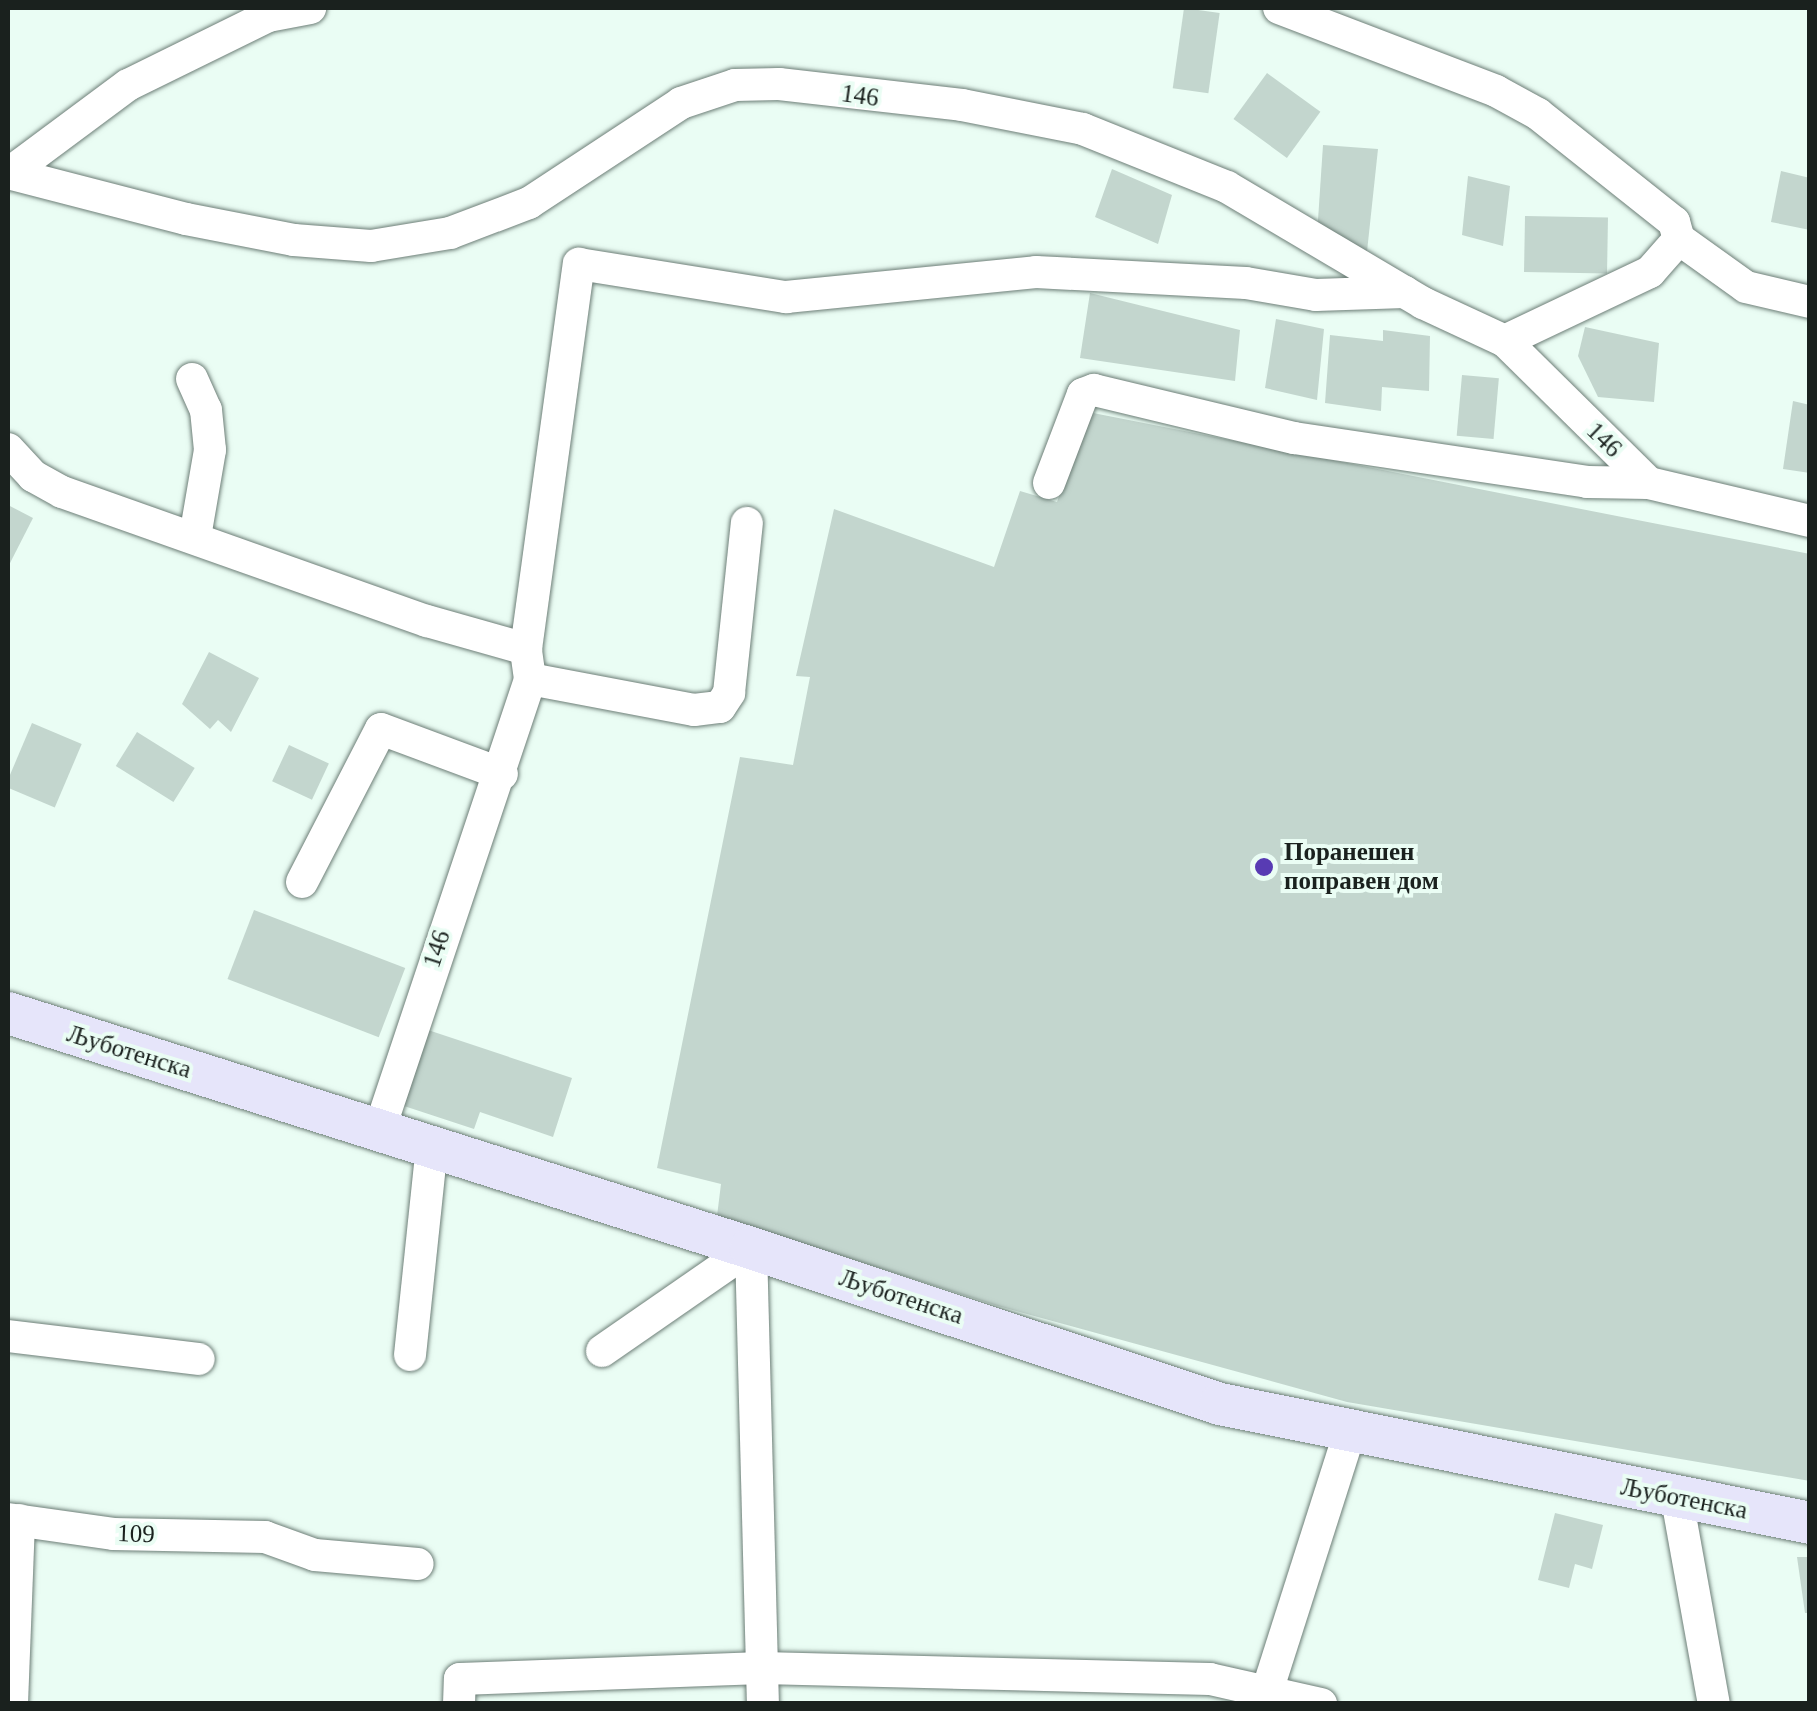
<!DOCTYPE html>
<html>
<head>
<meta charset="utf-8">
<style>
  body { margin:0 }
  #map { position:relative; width:1817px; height:1711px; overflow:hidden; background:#eafdf4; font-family:Georgia,serif }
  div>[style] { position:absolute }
  .building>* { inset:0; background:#c3d6ce; transform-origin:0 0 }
  .roads { filter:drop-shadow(0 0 2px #6d7e77) drop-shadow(0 0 2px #6d7e77) }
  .minor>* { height:32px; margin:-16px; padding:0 16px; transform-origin:16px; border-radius:16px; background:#fff }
  .major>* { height:42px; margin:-21px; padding:0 21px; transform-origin:21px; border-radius:21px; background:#e6e5fa }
  .dots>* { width:28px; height:28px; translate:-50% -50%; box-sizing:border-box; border:5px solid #eafdf4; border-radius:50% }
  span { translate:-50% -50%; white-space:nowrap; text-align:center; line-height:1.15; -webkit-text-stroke:8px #eafdf4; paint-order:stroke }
  .street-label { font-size:25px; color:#1a211e }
  .poi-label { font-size:25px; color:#1a211e; font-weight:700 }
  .left { translate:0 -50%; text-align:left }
  .frame { position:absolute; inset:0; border:10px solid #1a211e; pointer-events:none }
</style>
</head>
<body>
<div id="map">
  <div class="building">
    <div style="left:1184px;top:8px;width:36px;height:81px;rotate:8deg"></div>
    <div style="left:1267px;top:73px;width:66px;height:57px;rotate:36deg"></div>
    <div style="clip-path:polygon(1323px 145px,1378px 149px,1366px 261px,1317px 235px)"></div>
    <div style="clip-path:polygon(1112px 169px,1172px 195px,1158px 244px,1095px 217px)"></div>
    <div style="clip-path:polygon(1781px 171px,1810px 178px,1810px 230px,1771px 222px)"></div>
    <div style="clip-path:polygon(1468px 176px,1510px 186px,1503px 246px,1462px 235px)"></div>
    <div style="left:1525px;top:216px;width:83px;height:56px;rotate:1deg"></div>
    <div style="clip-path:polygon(1090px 293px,1240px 330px,1235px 381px,1080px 358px)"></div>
    <div style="clip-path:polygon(1276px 319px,1324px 329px,1317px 400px,1265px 388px)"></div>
    <div style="clip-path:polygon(1585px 327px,1659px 343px,1654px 402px,1598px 397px,1578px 356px)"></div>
    <div style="clip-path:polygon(1383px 330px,1430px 336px,1429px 391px,1382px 387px,1381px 411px,1325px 403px,1330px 335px,1383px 341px)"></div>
    <div style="left:1462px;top:375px;width:37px;height:61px;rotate:5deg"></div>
    <div style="clip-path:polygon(1793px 401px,1810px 405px,1810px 473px,1783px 469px)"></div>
    <div style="clip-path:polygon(1088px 412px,1810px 554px,1810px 1481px,1347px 1402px,998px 1306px,717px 1216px,721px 1184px,657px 1168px,740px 757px,793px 765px,810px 677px,796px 676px,834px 509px,994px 567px,1020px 491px,1057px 502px)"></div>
    <div style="clip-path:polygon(8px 505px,33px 518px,8px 567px)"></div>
    <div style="clip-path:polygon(209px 652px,259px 678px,231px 732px,218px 720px,210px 729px,182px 704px)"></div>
    <div style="left:32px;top:723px;width:54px;height:69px;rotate:23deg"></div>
    <div style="left:137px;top:732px;width:68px;height:40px;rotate:32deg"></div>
    <div style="left:289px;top:745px;width:44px;height:40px;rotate:25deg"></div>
    <div style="left:254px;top:910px;width:162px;height:74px;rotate:21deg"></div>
    <div style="clip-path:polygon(428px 1030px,572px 1078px,553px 1137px,480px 1112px,474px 1129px,404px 1106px)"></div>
    <div style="clip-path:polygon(1555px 1513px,1603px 1525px,1592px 1569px,1575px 1564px,1569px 1588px,1538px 1580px)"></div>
    <div style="clip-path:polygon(1797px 1557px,1810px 1557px,1810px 1613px,1805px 1613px)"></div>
  </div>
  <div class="roads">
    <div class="minor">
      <div style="left:1279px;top:8px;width:232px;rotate:20.9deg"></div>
      <div style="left:1496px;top:91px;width:48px;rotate:28.7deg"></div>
      <div style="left:1538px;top:114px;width:174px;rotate:38.5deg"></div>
      <div style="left:1674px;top:222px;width:18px;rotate:74deg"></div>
      <div style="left:1679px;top:239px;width:44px;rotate:131.3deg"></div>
      <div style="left:1650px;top:272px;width:161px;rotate:154.6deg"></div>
      <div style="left:8px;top:173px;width:184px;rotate:14.5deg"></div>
      <div style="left:186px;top:219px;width:110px;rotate:11deg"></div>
      <div style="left:294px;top:240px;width:77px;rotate:4.5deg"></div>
      <div style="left:371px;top:246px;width:80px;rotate:-9.3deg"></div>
      <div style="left:450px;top:233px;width:85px;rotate:-20.8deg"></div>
      <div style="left:529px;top:203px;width:182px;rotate:-33.3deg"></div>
      <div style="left:681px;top:103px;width:57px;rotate:-18.4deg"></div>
      <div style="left:735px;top:85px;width:44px;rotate:-1.3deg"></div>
      <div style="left:779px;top:84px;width:184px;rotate:6.5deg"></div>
      <div style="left:962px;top:105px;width:123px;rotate:11.2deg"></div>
      <div style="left:1083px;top:129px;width:155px;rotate:21.9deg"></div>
      <div style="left:1227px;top:187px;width:228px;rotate:30.6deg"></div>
      <div style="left:1423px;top:303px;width:90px;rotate:24.9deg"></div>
      <div style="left:1505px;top:341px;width:202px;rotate:44.6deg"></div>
      <div style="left:8px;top:174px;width:149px;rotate:-36.6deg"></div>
      <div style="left:128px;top:85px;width:156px;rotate:-26.2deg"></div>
      <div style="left:268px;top:16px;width:43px;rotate:-10.8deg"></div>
      <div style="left:1679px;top:239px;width:82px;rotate:35.6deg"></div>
      <div style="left:1746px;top:287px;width:66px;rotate:13.2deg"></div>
      <div style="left:192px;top:379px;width:34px;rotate:66deg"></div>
      <div style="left:206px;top:410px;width:40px;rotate:84.3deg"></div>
      <div style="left:210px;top:450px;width:88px;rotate:99.8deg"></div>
      <div style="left:8px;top:449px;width:37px;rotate:47deg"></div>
      <div style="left:33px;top:476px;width:33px;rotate:29deg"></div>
      <div style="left:62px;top:492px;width:387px;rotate:19.5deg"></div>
      <div style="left:427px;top:621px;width:103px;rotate:15.8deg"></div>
      <div style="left:1049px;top:483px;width:95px;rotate:-69.1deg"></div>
      <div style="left:1083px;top:394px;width:12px;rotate:-20deg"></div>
      <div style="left:1094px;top:390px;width:206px;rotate:13.5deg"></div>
      <div style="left:1294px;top:438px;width:296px;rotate:8.5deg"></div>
      <div style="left:1587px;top:482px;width:62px;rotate:0.9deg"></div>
      <div style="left:1649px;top:483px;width:165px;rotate:13.3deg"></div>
      <div style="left:530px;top:679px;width:167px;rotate:10.7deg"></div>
      <div style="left:694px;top:710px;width:26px;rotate:-7deg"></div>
      <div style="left:720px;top:707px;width:17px;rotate:-57deg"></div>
      <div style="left:729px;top:693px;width:171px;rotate:-84deg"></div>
      <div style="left:302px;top:882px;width:172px;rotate:-62.7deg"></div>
      <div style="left:381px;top:729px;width:129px;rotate:20.4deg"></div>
      <div style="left:380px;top:1128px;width:473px;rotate:-71.5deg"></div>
      <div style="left:530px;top:679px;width:30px;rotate:-98deg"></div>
      <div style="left:526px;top:649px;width:389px;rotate:-82.2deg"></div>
      <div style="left:579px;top:264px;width:210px;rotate:9.1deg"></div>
      <div style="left:786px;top:297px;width:251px;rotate:-5.7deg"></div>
      <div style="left:1036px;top:272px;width:210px;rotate:3deg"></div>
      <div style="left:1246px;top:283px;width:71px;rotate:9.7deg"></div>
      <div style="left:1316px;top:295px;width:89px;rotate:-1.9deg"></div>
      <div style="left:751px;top:1248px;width:456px;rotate:88.5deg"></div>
      <div style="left:8px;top:1336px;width:192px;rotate:6.9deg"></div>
      <div style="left:602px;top:1351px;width:181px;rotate:-34.7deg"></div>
      <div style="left:410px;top:1355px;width:209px;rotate:-84deg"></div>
      <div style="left:1677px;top:1499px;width:208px;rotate:79.8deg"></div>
      <div style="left:8px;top:1519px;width:106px;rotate:8.1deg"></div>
      <div style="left:113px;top:1534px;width:152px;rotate:1.1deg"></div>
      <div style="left:265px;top:1537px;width:53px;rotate:19.8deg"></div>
      <div style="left:315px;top:1555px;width:103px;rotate:5deg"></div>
      <div style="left:12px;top:1704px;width:184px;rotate:-87.8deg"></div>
      <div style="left:459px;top:1704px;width:25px;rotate:-88deg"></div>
      <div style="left:460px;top:1679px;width:302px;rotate:-2.1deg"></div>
      <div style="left:762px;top:1668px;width:448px;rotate:1.4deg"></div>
      <div style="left:1210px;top:1679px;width:114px;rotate:12.7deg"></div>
      <div style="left:1263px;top:1704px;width:287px;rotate:-72.3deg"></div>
    </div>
    <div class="major">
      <div style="left:8px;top:1013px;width:779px;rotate:17.55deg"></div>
      <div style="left:751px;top:1248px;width:494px;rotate:18.4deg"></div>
      <div style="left:1220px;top:1404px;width:602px;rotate:11.4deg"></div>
    </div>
  </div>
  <div class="dots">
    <div style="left:1264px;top:867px;background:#583bb3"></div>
  </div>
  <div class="street-label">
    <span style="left:860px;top:96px;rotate:8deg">146</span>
    <span style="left:1604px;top:440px;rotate:44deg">146</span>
    <span style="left:437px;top:949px;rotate:-72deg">146</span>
    <span style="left:129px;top:1052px;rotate:17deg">Љуботенска</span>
    <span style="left:901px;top:1297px;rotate:18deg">Љуботенска</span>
    <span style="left:1684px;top:1499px;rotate:11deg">Љуботенска</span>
    <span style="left:136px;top:1534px;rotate:2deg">109</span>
  </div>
  <div class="poi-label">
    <span class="left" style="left:1284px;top:867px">Поранешен<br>поправен дом</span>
  </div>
  <div class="frame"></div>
</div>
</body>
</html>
